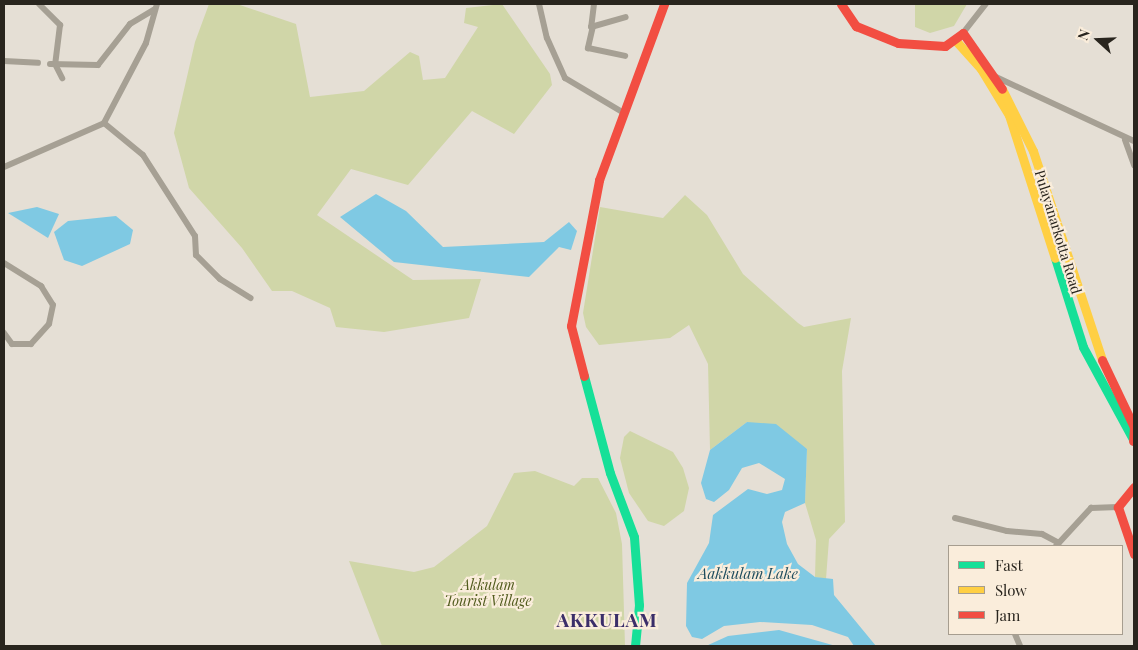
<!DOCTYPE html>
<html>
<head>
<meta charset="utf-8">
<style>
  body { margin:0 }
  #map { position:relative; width:1138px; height:650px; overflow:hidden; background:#e5dfd5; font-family:"Playfair Display",serif }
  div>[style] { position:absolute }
  .green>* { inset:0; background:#d0d6a8 }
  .water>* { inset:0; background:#7fc9e3 }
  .street>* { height:6px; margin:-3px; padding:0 3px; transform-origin:3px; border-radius:3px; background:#a6a094 }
  .fast>* { height:9px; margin:-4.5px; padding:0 4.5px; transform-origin:4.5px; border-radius:4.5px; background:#16e098 }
  .slow>* { height:9px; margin:-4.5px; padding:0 4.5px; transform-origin:4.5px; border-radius:4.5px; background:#ffcf43 }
  .jam>* { height:9px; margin:-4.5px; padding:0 4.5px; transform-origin:4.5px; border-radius:4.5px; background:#f24e42 }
  span { translate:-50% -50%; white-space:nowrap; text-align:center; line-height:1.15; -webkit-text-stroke:4.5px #faeddb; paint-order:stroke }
  .street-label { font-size:14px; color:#29251e }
  .park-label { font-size:14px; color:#515b1d; font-style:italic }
  .water-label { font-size:15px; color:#1f4d5e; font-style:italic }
  .district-label { font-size:19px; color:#3b2e69; font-weight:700; letter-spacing:1px }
  .frame { position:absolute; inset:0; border:5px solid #29251e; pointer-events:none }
  .legend { position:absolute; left:948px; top:545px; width:175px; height:90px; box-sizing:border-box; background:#faeddb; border:1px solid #a69d8f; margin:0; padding:6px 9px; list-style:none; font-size:15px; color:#29251e }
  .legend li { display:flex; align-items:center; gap:10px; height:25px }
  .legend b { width:25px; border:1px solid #a69d8f }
  .north { position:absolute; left:1073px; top:15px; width:50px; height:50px; -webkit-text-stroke:4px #faeddb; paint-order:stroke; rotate:290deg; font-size:14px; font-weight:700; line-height:20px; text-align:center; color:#29251e }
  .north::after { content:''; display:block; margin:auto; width:18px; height:22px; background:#29251e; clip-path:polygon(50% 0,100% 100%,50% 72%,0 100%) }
</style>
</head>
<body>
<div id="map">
  <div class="green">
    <div style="clip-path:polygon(209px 4px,237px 4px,296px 24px,310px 97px,364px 91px,410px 52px,419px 56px,423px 80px,445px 78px,478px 27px,464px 23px,466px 8px,502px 4px,550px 74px,552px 85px,514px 134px,472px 111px,408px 185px,351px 169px,317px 215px,413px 280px,481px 279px,469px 318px,384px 332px,336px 327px,330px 308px,292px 291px,272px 291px,242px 248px,189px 188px,174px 133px,195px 42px)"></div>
    <div style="clip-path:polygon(915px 4px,967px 4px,954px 26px,930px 33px,915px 27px)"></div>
    <div style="clip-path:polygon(685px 195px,707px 215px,743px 274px,798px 323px,804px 327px,851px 318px,842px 371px,845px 522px,829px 539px,826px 579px,815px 577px,816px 540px,805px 503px,807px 449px,747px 422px,710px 450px,708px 364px,689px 325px,670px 338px,599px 345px,586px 327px,583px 313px,600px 207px,663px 218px)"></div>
    <div style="clip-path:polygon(630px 431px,673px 452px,683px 468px,689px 488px,684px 511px,664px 526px,648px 521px,629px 493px,620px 458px,624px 437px)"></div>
    <div style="clip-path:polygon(535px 471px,574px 486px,582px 478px,598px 478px,616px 513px,622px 544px,625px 646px,382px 646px,349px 561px,414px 572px,434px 567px,487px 526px,514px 473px)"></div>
  </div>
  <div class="water">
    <div style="clip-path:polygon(376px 194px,406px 211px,443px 247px,544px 242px,569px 222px,577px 231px,571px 250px,559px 247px,529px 277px,394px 262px,340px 217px)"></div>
    <div style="clip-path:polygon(37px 207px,59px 214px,48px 238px,8px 213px)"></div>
    <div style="clip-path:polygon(116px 216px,133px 230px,130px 244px,82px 266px,64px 260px,54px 232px,68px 221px)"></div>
    <div style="clip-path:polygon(747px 422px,776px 424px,807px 449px,805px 503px,785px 512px,782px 522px,787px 544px,798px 564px,815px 577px,833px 579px,834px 595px,876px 646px,854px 646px,848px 637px,812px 625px,760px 622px,724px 626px,702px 639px,692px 637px,686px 626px,687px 583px,709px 543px,713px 515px,748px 489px,767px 494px,782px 490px,785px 479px,759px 463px,742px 468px,729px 490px,714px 502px,706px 499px,701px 483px,710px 450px)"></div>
    <div style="clip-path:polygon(779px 630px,836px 646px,706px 646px,728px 636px)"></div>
  </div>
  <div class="street">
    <div style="left:39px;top:4px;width:30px;rotate:45deg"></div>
    <div style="left:60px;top:25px;width:39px;rotate:97deg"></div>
    <div style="left:55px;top:64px;width:16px;rotate:63deg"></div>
    <div style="left:157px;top:4px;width:41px;rotate:105.8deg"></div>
    <div style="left:146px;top:43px;width:90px;rotate:117.7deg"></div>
    <div style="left:104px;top:123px;width:50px;rotate:39.4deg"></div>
    <div style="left:143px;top:155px;width:96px;rotate:57.3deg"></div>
    <div style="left:195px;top:236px;width:19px;rotate:87deg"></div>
    <div style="left:196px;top:255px;width:34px;rotate:45deg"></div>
    <div style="left:220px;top:279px;width:36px;rotate:32deg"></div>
    <div style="left:539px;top:4px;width:35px;rotate:77deg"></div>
    <div style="left:547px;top:38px;width:44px;rotate:65.8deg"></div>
    <div style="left:565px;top:78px;width:69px;rotate:30.7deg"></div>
    <div style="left:594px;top:4px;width:23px;rotate:97deg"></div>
    <div style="left:591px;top:27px;width:36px;rotate:-16deg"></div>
    <div style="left:593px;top:26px;width:23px;rotate:103deg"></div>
    <div style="left:588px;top:48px;width:38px;rotate:12deg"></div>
    <div style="left:963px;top:33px;width:37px;rotate:-52deg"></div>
    <div style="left:4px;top:61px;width:34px;rotate:3deg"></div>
    <div style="left:50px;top:64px;width:48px;rotate:1.2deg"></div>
    <div style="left:98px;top:65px;width:52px;rotate:-52deg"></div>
    <div style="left:130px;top:24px;width:29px;rotate:-31deg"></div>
    <div style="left:996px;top:77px;width:152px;rotate:24.9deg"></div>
    <div style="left:1125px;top:140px;width:27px;rotate:70deg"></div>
    <div style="left:4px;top:167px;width:109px;rotate:-23.7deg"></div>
    <div style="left:4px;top:263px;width:44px;rotate:31.9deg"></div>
    <div style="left:41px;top:286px;width:22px;rotate:58deg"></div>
    <div style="left:53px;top:305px;width:19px;rotate:102deg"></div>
    <div style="left:49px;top:324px;width:27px;rotate:132deg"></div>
    <div style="left:31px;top:344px;width:19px;rotate:180deg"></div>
    <div style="left:12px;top:344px;width:14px;rotate:-126deg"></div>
    <div style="left:955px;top:518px;width:54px;rotate:14deg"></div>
    <div style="left:1007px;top:531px;width:35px;rotate:5deg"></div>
    <div style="left:1042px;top:534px;width:19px;rotate:28deg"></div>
    <div style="left:1056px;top:546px;width:52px;rotate:-47.4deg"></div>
    <div style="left:1091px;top:508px;width:27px;rotate:-2deg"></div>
    <div style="left:1015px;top:634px;width:13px;rotate:67deg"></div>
  </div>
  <div class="fast">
    <div style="left:1055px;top:258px;width:93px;rotate:72.5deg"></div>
    <div style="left:1083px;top:347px;width:107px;rotate:61.5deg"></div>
    <div style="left:584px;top:376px;width:100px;rotate:75deg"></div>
    <div style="left:610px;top:473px;width:68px;rotate:69.4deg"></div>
    <div style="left:634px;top:537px;width:68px;rotate:85.8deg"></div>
    <div style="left:639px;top:605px;width:41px;rotate:95.6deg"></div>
  </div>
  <div class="slow">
    <div style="left:956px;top:41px;width:38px;rotate:48deg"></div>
    <div style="left:981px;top:69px;width:54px;rotate:58.7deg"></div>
    <div style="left:1009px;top:115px;width:150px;rotate:72.2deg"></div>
    <div style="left:1002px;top:89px;width:69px;rotate:63.4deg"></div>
    <div style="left:1033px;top:151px;width:220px;rotate:71.7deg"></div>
  </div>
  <div class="jam">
    <div style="left:841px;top:4px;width:27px;rotate:56deg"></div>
    <div style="left:856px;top:26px;width:45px;rotate:22deg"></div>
    <div style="left:898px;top:43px;width:47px;rotate:3.7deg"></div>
    <div style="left:945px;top:46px;width:22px;rotate:-36deg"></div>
    <div style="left:963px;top:33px;width:68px;rotate:55.1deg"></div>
    <div style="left:1102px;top:360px;width:74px;rotate:64.5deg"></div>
    <div style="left:1134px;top:427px;width:14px;rotate:94deg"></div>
    <div style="left:584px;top:376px;width:52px;rotate:-104.6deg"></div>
    <div style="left:571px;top:326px;width:149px;rotate:-79.1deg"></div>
    <div style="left:599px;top:180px;width:188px;rotate:-69.7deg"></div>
    <div style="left:1134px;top:487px;width:26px;rotate:129deg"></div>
    <div style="left:1118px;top:507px;width:50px;rotate:71.2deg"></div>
  </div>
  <div class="street-label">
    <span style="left:1058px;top:232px;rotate:73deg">Pulayanarkotta Road</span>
  </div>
  <div class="park-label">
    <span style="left:488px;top:593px">Akkulam<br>Tourist Village</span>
  </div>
  <div class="water-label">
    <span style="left:748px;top:574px">Aakkulam Lake</span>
  </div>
  <div class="district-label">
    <span style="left:607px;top:620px">AKKULAM</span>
  </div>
  <div class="frame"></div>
  <ul class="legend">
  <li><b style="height:6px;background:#16e098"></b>Fast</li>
  <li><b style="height:6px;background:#ffcf43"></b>Slow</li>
  <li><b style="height:6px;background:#f24e42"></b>Jam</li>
  </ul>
  <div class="north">N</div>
</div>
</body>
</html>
